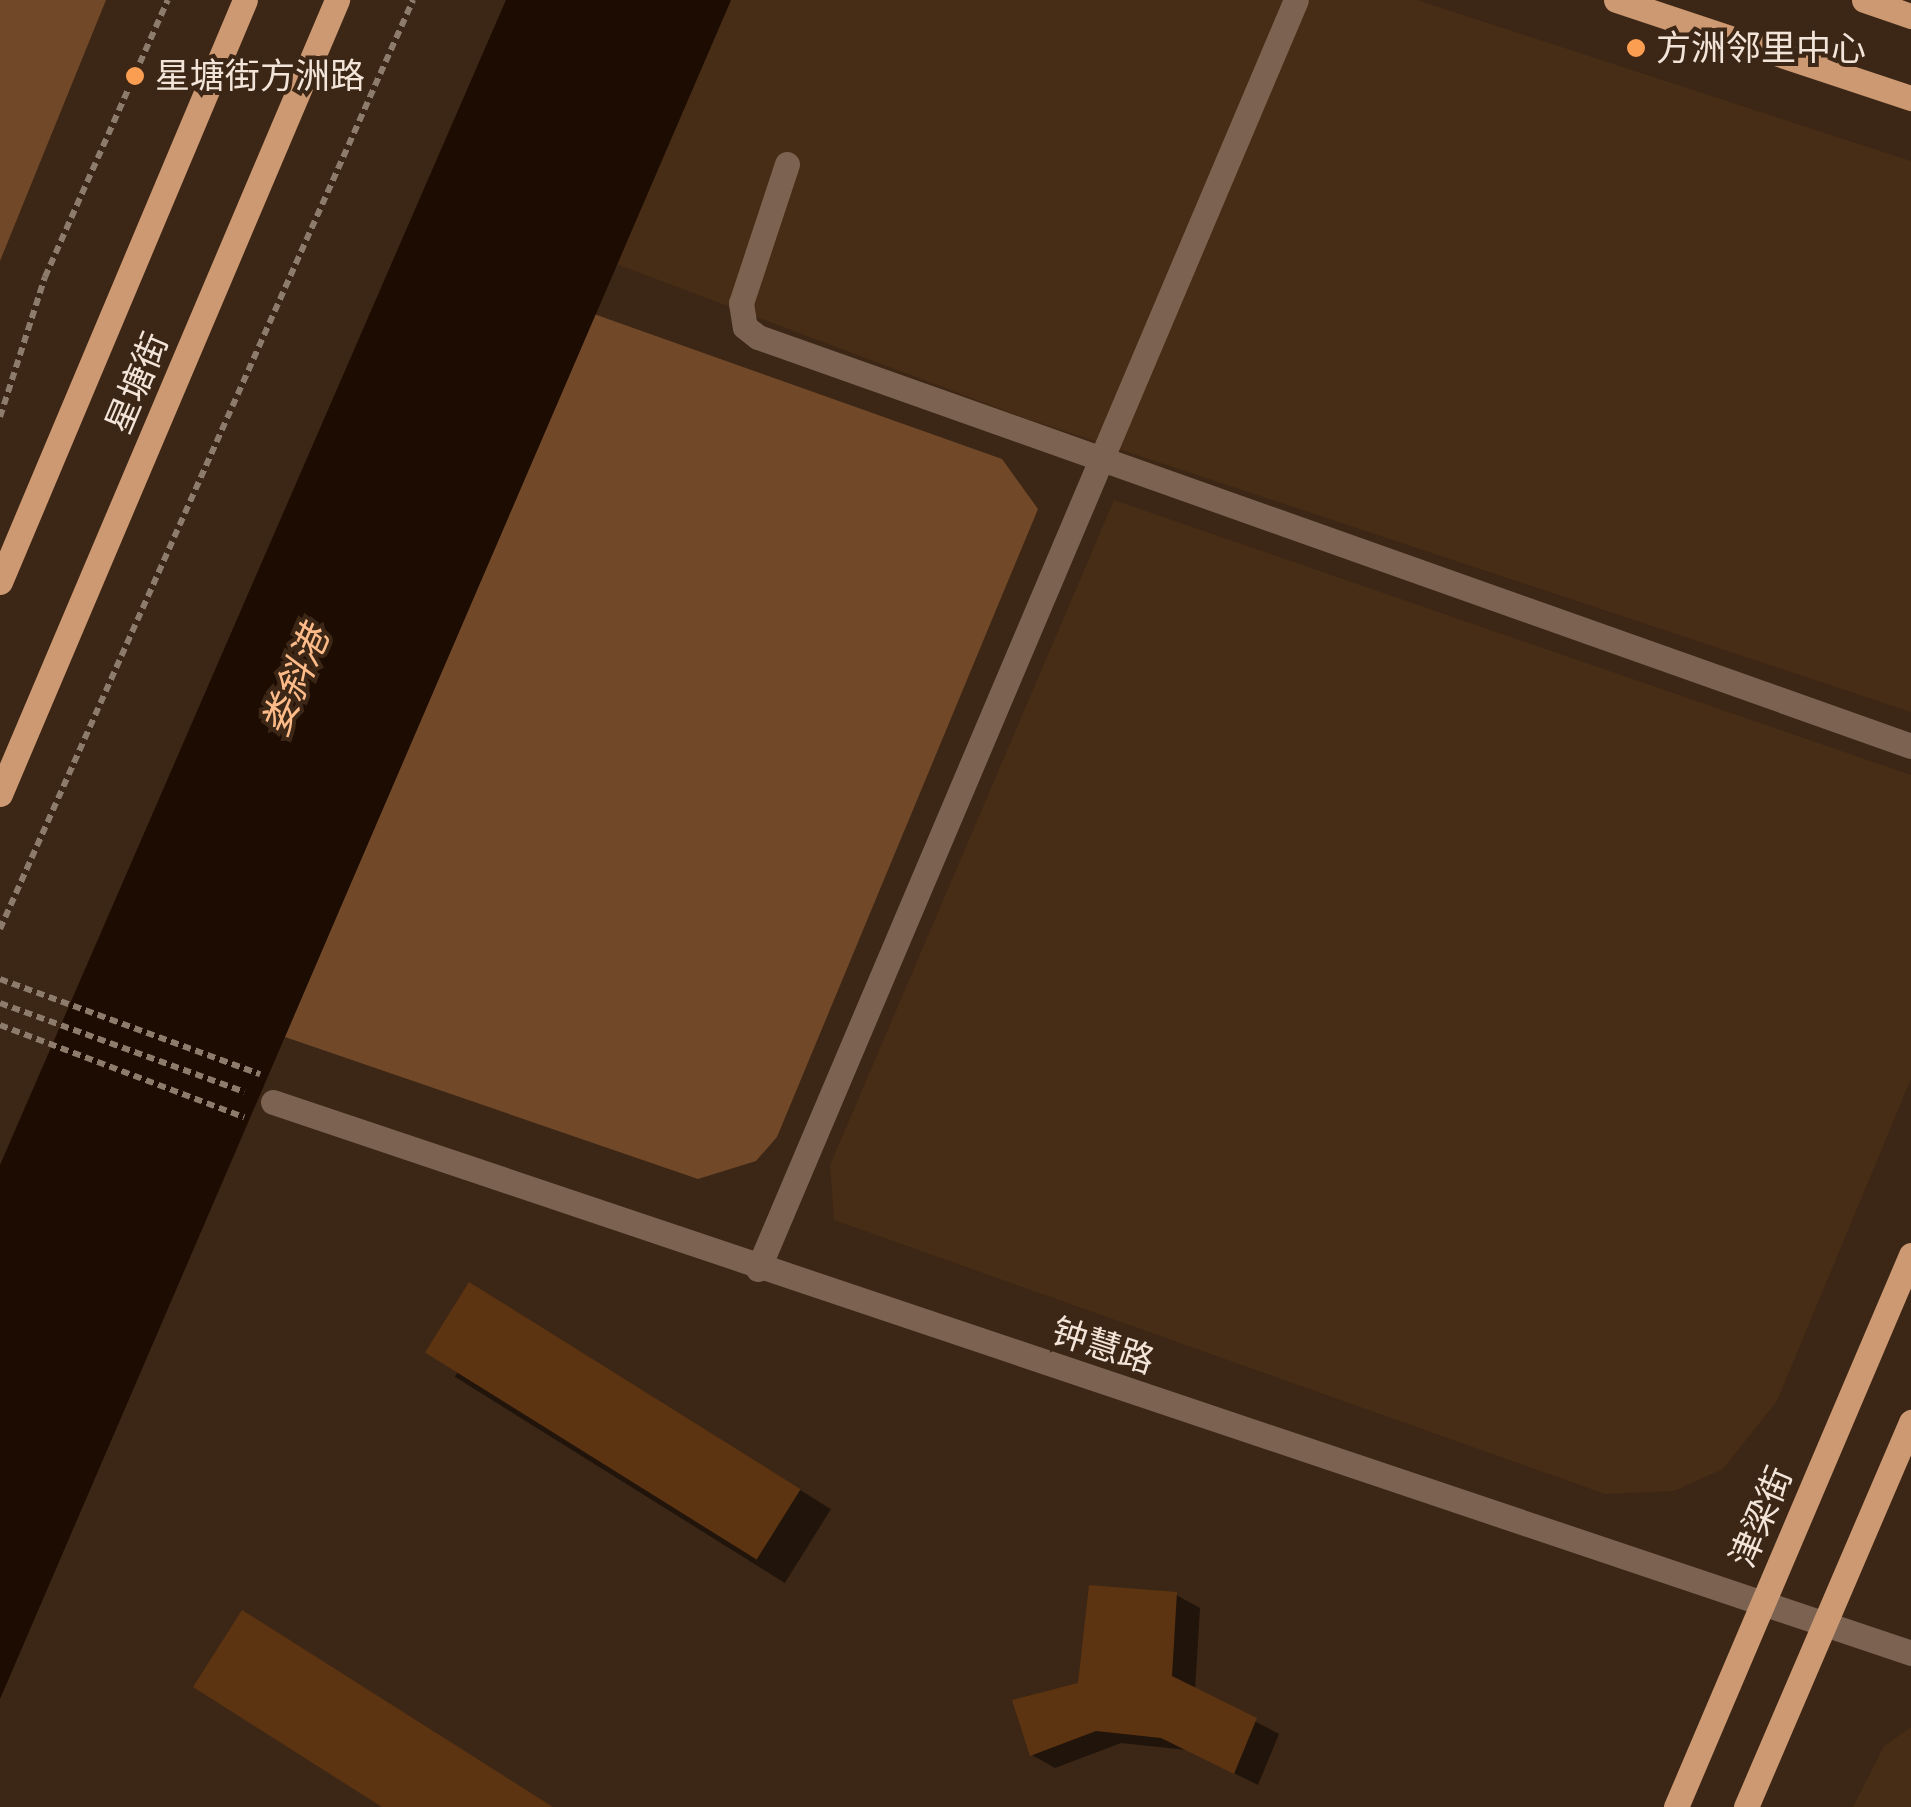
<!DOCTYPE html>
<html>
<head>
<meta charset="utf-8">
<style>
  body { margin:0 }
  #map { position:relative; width:1911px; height:1807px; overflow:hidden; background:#3c2615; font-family:Cabin,"Noto Sans SC",sans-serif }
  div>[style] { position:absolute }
  .built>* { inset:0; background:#472c16 }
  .green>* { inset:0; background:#714929 }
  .water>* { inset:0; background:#1d0c02 }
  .shadow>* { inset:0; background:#0007; transform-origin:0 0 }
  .building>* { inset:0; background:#5d3411; transform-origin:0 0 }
  .path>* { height:6px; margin-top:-3px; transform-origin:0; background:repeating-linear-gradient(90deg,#8d7b6c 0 8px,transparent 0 13px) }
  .minor>* { height:25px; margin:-12.5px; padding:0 12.5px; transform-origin:12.5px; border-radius:12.5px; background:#7c6351 }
  .major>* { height:25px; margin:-12.5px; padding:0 12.5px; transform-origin:12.5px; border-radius:12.5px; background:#cc9972 }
  .dots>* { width:28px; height:28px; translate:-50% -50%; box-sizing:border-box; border:5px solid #3c2615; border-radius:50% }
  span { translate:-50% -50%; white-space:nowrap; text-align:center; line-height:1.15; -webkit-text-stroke:8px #3c2615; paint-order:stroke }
  .poi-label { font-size:35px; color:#f2e4d9 }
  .left { translate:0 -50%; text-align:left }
  .street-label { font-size:35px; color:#f2e4d9 }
  .water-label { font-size:38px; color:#fdbb89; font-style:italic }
</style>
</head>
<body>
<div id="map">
  <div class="built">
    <div style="clip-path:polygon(731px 0,1417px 0,1911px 161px,1911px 712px,1022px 417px,616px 264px)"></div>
    <div style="clip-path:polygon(1114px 500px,1911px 775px,1911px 1079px,1777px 1401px,1723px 1469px,1674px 1491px,1605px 1494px,834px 1220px,830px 1165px)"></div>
    <div style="clip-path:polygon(1911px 1727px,1911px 1807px,1853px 1807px,1884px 1746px)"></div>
  </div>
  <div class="green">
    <div style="clip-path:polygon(0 0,106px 0,0 261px)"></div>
    <div style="clip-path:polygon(594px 314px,1002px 459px,1038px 509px,777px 1137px,756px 1161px,698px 1179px,285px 1037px)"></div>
  </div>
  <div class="water">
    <div style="clip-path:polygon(506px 0,731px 0,0 1699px,0 1165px)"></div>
  </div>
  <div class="shadow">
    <div style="left:501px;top:1303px;width:389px;height:87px;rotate:32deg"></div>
    <div style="clip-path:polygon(1176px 1595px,1200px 1608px,1195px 1690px,1279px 1734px,1258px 1785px,1187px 1750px,1121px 1743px,1055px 1768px,1032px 1755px,1080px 1685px)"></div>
  </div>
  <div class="building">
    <div style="left:469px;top:1282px;width:391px;height:83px;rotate:32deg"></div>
    <div style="clip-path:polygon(1089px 1585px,1177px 1592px,1172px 1676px,1257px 1718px,1234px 1774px,1161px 1738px,1096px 1731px,1030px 1756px,1012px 1700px,1078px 1683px)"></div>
    <div style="clip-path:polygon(242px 1610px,553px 1807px,382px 1807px,193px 1687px)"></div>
  </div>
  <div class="path">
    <div style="left:0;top:417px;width:147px;rotate:-72.2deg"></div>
    <div style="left:45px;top:277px;width:303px;rotate:-66.1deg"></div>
    <div style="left:0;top:929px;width:1017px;rotate:-66.03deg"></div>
    <div style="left:0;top:979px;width:277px;rotate:20.1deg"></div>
    <div style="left:0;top:1003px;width:260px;rotate:20deg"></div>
    <div style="left:0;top:1025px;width:261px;rotate:20.7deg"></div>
  </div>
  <div class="minor">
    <div style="left:787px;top:164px;width:146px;rotate:108.3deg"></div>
    <div style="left:741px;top:303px;width:24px;rotate:81deg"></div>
    <div style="left:745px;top:327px;width:16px;rotate:38deg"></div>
    <div style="left:758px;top:337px;width:1223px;rotate:19.53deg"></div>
    <div style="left:273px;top:1102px;width:1728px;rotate:18.59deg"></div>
    <div style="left:758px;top:1269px;width:1378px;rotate:-67.03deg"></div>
  </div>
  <div class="major">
    <div style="left:1616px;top:0;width:311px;rotate:18.4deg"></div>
    <div style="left:1864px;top:0;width:50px;rotate:18.8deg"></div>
    <div style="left:0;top:582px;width:631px;rotate:-67.17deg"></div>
    <div style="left:0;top:794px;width:863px;rotate:-67deg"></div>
    <div style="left:1676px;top:1807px;width:600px;rotate:-66.94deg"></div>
    <div style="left:1746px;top:1807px;width:419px;rotate:-66.8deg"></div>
  </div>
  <div class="dots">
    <div style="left:1636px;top:48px;background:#fb9e51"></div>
    <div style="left:135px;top:76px;background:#fb9e51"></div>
  </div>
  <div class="poi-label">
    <span class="left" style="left:1656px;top:48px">方洲邻里中心</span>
    <span class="left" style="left:155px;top:76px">星塘街方洲路</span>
  </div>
  <div class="street-label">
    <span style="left:137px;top:383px;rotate:-67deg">星塘街</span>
    <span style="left:1103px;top:1346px;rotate:18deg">钟慧路</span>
    <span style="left:1761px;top:1517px;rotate:-67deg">津梁街</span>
  </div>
  <div class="water-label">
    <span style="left:295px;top:681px;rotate:-67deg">娄斜港</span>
  </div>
</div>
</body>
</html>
